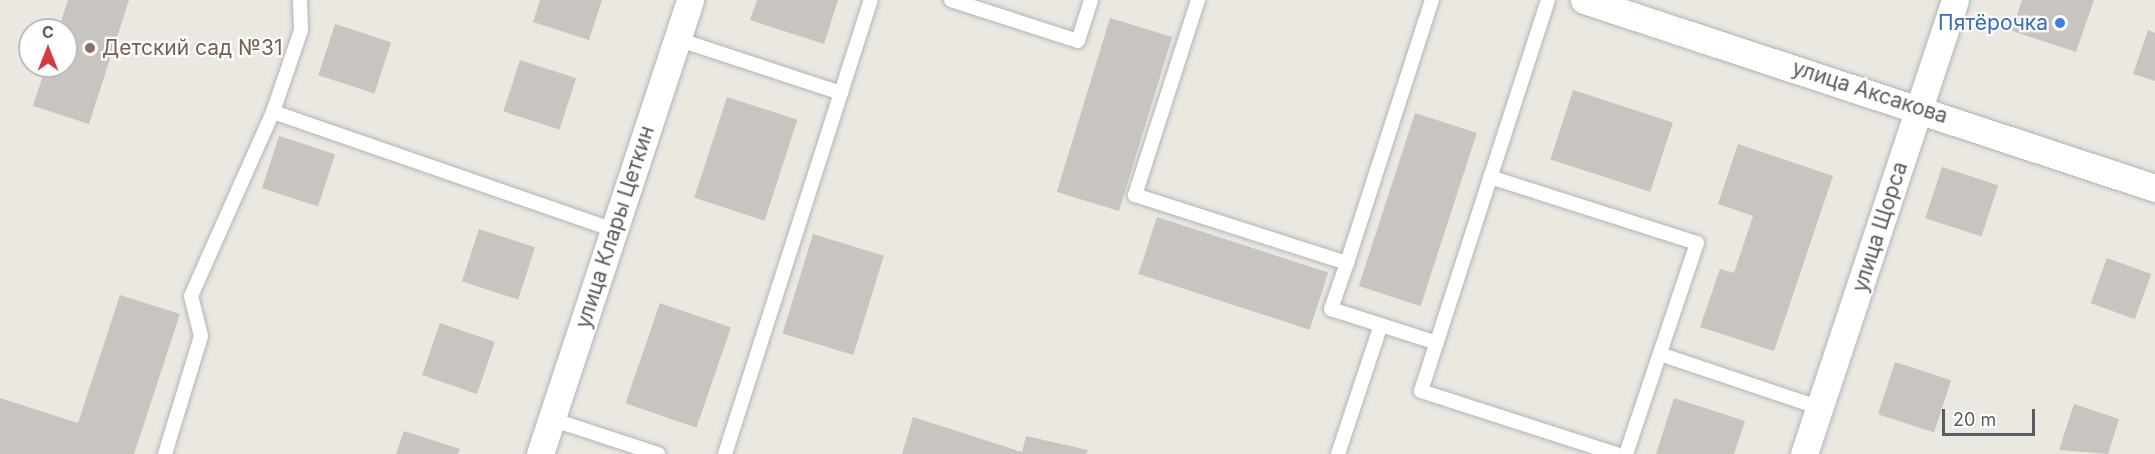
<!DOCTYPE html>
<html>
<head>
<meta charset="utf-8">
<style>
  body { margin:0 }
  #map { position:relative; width:2155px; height:454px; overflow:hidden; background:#ebe7e1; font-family:Inter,sans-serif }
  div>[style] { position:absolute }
  .building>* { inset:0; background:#c8c4bf; transform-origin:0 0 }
  .roads { filter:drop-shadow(0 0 2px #b1b4b7) drop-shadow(0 0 2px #b1b4b7) }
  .service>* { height:14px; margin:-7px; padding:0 7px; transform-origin:7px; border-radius:7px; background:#fff }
  .minor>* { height:27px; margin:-13.5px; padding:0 13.5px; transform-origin:13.5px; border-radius:13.5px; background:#fff }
  .dots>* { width:16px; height:16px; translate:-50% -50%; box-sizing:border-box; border:3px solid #fff; border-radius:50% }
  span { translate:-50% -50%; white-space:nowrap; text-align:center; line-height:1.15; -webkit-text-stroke:4.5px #fff; paint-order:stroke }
  .shop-label { font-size:21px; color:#366cbe }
  .right { translate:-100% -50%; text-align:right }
  .education-label { font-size:21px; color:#785e54 }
  .left { translate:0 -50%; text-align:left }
  .street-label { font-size:21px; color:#595d60 }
  .north { position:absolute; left:18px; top:18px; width:60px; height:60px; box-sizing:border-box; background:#fff; border:2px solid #bdbebf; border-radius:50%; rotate:0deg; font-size:16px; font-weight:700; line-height:24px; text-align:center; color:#595d60 }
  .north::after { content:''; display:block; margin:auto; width:21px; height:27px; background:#d63b43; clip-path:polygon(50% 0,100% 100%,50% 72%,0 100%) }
  .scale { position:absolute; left:1942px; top:409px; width:93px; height:27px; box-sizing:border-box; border:3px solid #595d60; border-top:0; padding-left:8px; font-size:18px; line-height:21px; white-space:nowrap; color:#595d60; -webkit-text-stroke:4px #fff; paint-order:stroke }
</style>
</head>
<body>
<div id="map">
  <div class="building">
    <div style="clip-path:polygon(68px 0,129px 0,89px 124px,33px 106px,46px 66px,66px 66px,66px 30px,58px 30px)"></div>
    <div style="clip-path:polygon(540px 0,602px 0,589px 40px,533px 22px)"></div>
    <div style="clip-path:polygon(757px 0,838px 0,824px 44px,750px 20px)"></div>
    <div style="clip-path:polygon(2022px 0,2094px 0,2076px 52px,2012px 31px)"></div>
    <div style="left:1110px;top:18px;width:65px;height:182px;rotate:17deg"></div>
    <div style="left:335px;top:24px;width:59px;height:54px;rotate:18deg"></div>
    <div style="clip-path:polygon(2148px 30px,2155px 33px,2155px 81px,2133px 74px)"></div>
    <div style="left:520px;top:60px;width:59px;height:54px;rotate:18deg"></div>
    <div style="left:1573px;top:90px;width:105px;height:73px;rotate:18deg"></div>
    <div style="left:727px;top:97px;width:74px;height:106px;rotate:18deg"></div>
    <div style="left:1415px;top:113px;width:65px;height:182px;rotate:18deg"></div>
    <div style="left:279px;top:136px;width:59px;height:55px;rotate:18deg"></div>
    <div style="clip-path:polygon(1738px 144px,1833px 176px,1774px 351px,1700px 327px,1720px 269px,1734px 273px,1753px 216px,1718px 204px)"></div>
    <div style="left:1942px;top:167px;width:59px;height:54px;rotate:18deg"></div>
    <div style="left:1157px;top:217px;width:180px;height:60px;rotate:18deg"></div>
    <div style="left:479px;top:229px;width:59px;height:55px;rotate:18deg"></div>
    <div style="left:813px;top:234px;width:74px;height:104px;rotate:17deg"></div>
    <div style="left:2107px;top:258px;width:47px;height:48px;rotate:20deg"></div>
    <div style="clip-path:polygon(120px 295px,180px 314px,134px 454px,0 454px,0 398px,78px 423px)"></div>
    <div style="left:660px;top:303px;width:75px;height:106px;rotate:19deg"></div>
    <div style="left:440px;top:323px;width:58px;height:55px;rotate:19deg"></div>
    <div style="left:1895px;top:362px;width:59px;height:55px;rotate:18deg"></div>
    <div style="clip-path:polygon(1674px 398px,1745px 421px,1734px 454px,1656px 454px)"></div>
    <div style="clip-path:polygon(2074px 404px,2119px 419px,2108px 454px,2059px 450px)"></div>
    <div style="clip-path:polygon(913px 417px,1022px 452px,1026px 436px,1088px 450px,1086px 454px,902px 454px)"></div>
    <div style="clip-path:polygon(404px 431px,460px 449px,458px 454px,396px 454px)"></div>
  </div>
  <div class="roads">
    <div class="service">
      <div style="left:951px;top:0;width:133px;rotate:17.9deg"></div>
      <div style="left:1078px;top:41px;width:43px;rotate:-72.4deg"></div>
      <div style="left:1198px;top:0;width:205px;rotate:107.9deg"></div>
      <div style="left:1135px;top:195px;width:223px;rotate:17.8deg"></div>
      <div style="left:1347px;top:263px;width:276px;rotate:-72.1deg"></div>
      <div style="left:1548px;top:0;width:411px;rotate:108deg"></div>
      <div style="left:1421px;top:391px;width:205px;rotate:17.9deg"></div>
      <div style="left:677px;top:39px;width:173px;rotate:18.2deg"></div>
      <div style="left:273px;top:112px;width:361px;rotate:19.1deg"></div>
      <div style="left:1490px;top:177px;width:217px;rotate:17.7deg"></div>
      <div style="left:1697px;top:243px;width:223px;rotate:108.6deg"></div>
      <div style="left:1347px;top:263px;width:49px;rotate:109.2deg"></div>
      <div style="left:1331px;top:309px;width:111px;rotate:17.8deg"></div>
      <div style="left:1660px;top:354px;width:169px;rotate:18.6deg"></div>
      <div style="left:551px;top:419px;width:113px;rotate:18.1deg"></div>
      <div style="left:165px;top:454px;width:123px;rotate:-73deg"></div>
      <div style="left:201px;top:336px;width:41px;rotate:-104deg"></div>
      <div style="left:191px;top:296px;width:201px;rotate:-66deg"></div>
      <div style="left:273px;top:112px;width:87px;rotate:-71.1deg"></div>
      <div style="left:301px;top:30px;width:30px;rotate:-92deg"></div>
      <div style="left:725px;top:454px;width:477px;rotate:-72.2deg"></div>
      <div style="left:1338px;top:454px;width:136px;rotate:-71.6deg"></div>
    </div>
    <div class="minor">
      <div style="left:1584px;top:0;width:601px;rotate:18.22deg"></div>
      <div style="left:540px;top:454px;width:478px;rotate:-71.7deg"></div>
      <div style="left:1804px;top:454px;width:478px;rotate:-71.6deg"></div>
    </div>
  </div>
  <div class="dots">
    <div style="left:2060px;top:23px;background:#3f7fe0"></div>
    <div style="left:90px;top:48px;background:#8d6e63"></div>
  </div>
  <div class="shop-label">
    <span class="right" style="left:2048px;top:23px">Пятёрочка</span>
  </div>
  <div class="education-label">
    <span class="left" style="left:102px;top:48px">Детский сад №31</span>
  </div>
  <div class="street-label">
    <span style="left:1870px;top:92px;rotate:18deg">улица Аксакова</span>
    <span style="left:615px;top:227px;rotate:-72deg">улица Клары Цеткин</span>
    <span style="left:1880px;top:227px;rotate:-72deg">улица Щорса</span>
  </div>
  <div class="north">С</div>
  <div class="scale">20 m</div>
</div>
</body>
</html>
